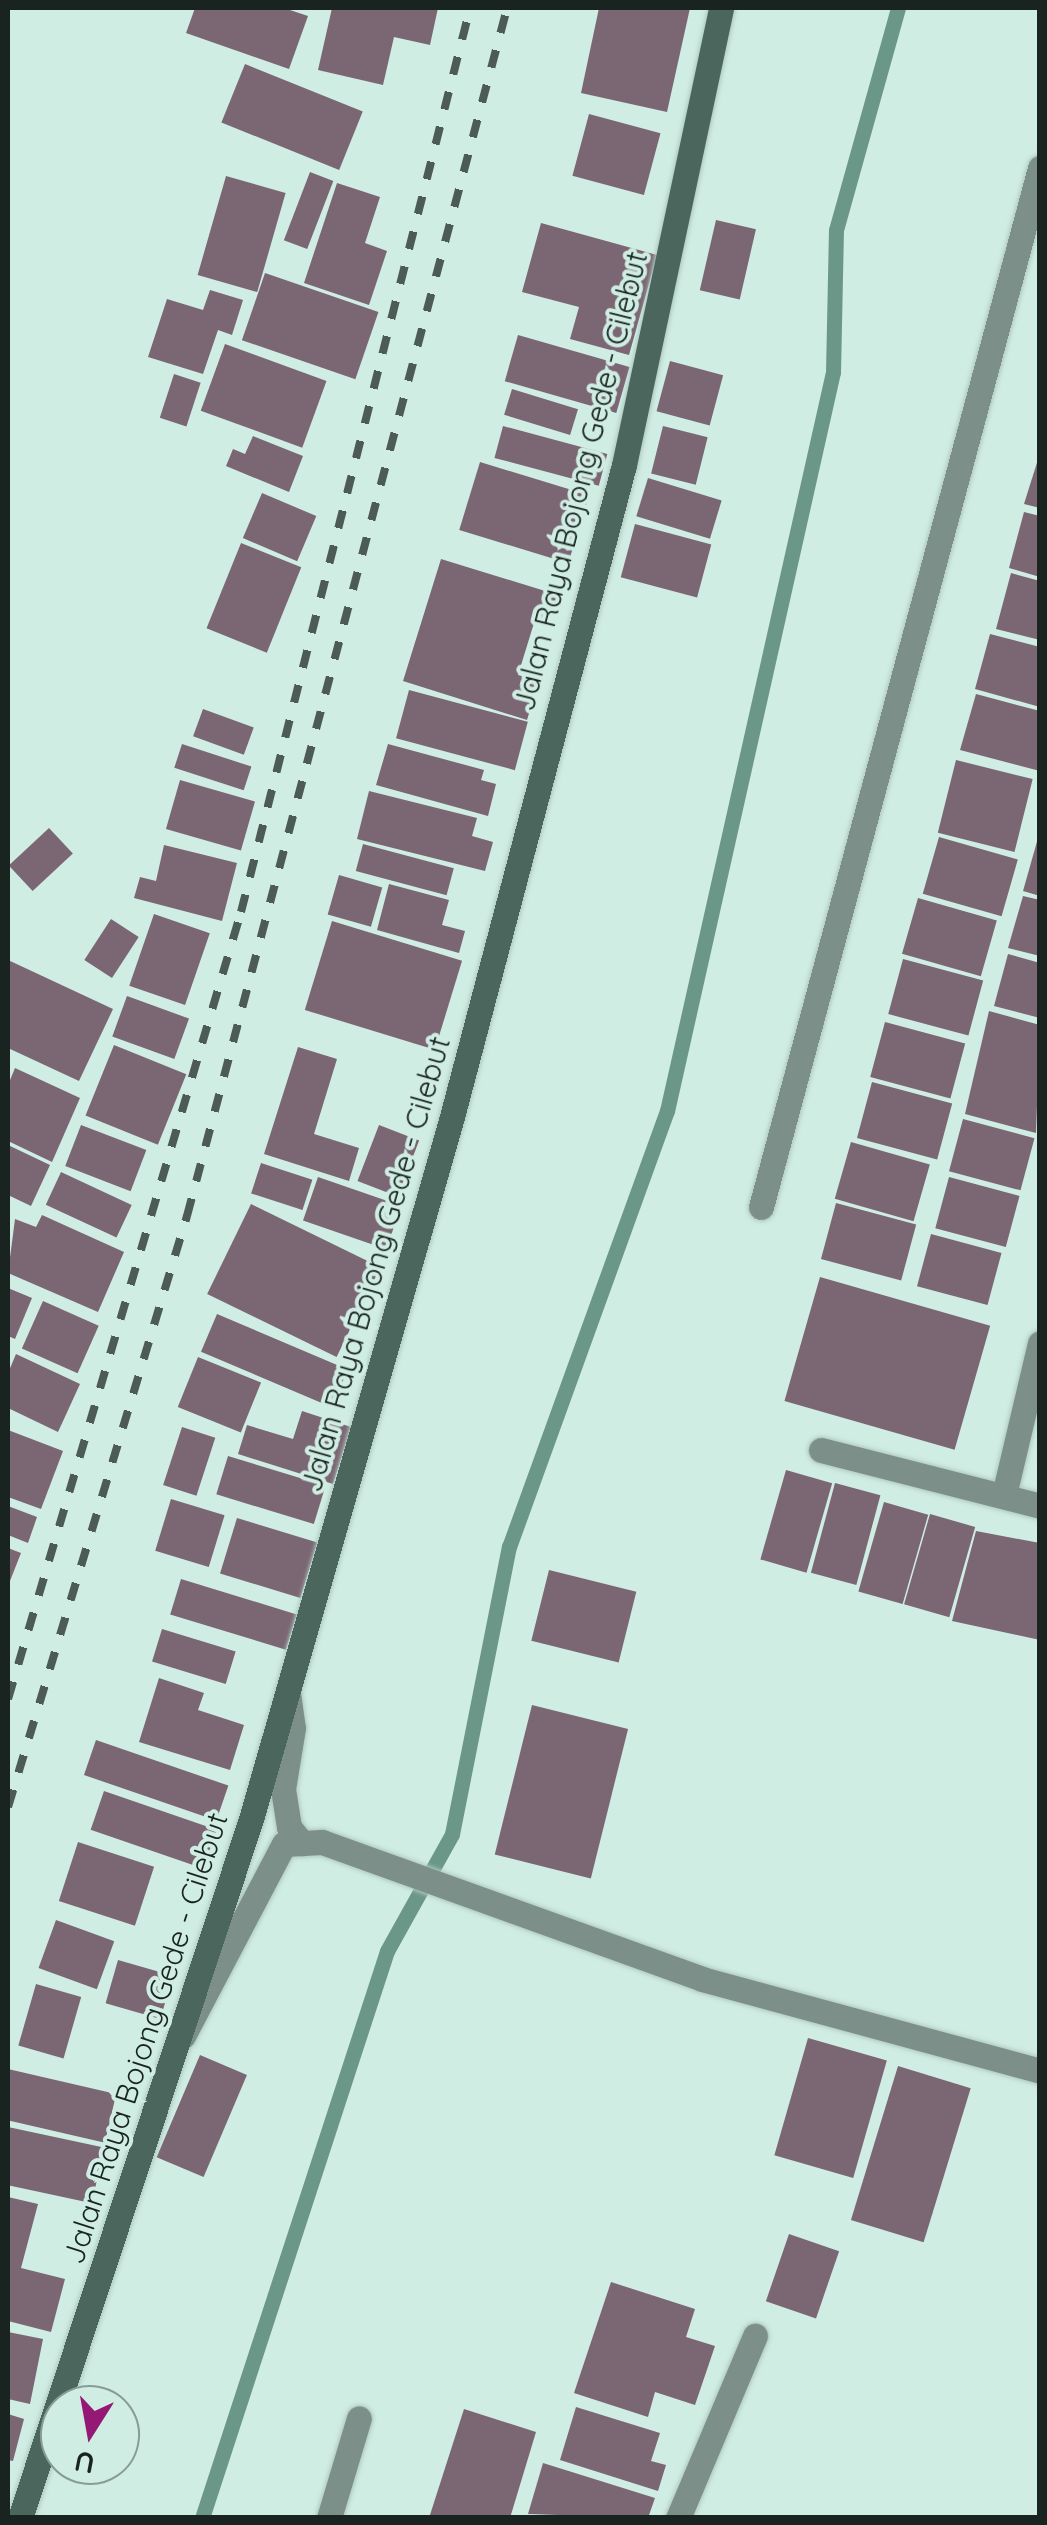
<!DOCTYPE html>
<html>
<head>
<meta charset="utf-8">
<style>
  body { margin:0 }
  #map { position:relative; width:1047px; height:2525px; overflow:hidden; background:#d0ede3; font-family:Quicksand,sans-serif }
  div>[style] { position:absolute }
  .stream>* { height:15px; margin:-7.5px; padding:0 7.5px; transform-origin:7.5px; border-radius:7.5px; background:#6b9789 }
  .building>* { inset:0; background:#7b6673; transform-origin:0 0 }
  .roads { filter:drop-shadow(0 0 2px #afc9c0) drop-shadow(0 0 2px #afc9c0) }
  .minor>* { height:25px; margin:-12.5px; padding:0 12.5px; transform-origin:12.5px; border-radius:12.5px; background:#7c8f88 }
  .secondary>* { height:25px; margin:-12.5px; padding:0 12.5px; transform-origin:12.5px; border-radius:12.5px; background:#4a665d }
  .rail>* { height:8px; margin-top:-4px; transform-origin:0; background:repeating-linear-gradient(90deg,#4c5b56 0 18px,transparent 0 36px) }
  span { translate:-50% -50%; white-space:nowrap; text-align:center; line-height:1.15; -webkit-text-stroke:8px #d0ede3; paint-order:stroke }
  .street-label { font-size:30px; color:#192320 }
  .frame { position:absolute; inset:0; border:10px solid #192320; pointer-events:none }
  .north { position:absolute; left:40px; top:2385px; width:100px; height:100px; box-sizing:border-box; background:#d0ede3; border:2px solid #879c95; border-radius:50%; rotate:191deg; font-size:28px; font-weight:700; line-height:40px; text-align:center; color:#192320 }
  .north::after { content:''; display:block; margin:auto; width:35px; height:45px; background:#941974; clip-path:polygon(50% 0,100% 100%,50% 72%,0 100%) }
</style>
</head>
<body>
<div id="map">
  <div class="stream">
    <div style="left:202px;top:2518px;width:596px;rotate:-71.93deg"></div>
    <div style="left:387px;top:1951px;width:134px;rotate:-60.9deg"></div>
    <div style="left:452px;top:1834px;width:293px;rotate:-78.8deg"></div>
    <div style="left:509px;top:1547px;width:464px;rotate:-70.1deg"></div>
    <div style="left:667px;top:1111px;width:757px;rotate:-77.34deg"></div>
    <div style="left:833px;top:372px;width:142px;rotate:-88.8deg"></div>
    <div style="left:836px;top:230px;width:230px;rotate:-74.4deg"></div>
  </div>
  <div class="building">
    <div style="clip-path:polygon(195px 8px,284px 8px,308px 16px,289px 69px,186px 33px)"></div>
    <div style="clip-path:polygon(332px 8px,438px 8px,430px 45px,394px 37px,383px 85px,318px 70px)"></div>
    <div style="clip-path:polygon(599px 8px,690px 8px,667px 112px,581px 93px)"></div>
    <div style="left:245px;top:64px;width:127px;height:63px;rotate:22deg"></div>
    <div style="left:589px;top:114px;width:74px;height:64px;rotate:15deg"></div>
    <div style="left:310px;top:172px;width:25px;height:73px;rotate:21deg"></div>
    <div style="left:226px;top:176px;width:62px;height:103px;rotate:16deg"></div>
    <div style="clip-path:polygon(337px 183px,380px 197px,365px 243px,387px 251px,369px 305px,304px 283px)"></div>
    <div style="left:716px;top:220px;width:41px;height:72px;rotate:13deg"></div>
    <div style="clip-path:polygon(541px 223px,657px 255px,629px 355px,570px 339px,579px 307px,522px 292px)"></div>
    <div style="left:265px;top:273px;width:120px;height:71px;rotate:19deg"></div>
    <div style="clip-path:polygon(210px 290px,243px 300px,232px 335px,218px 330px,203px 374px,148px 357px,167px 299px,203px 310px)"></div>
    <div style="left:518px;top:335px;width:116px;height:48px;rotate:16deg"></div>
    <div style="left:225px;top:344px;width:108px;height:71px;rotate:20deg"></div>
    <div style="left:670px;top:361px;width:55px;height:52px;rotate:15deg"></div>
    <div style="left:174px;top:374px;width:28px;height:46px;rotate:18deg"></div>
    <div style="left:512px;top:389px;width:69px;height:27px;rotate:17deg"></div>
    <div style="left:503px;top:426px;width:108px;height:33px;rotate:15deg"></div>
    <div style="left:663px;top:426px;width:46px;height:49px;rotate:14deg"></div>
    <div style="clip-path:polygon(253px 436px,303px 456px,289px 492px,226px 466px,233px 449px,245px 454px)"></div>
    <div style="clip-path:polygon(1040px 453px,1040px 508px,1024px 504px)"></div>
    <div style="left:480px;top:462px;width:114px;height:71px;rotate:17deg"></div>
    <div style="left:648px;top:478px;width:77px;height:40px;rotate:17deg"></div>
    <div style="left:262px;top:493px;width:59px;height:49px;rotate:23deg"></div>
    <div style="clip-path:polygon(1024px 512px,1040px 516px,1040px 577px,1009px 568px)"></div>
    <div style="left:635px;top:524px;width:79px;height:55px;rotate:15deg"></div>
    <div style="left:241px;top:543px;width:65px;height:92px;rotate:22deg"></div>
    <div style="clip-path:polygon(441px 559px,558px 595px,548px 627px,534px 623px,518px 675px,539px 681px,527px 720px,403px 681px)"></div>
    <div style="clip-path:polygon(1011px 573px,1040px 581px,1040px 640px,996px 629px)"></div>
    <div style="clip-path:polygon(990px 634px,1040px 647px,1040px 707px,975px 689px)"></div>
    <div style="left:409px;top:690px;width:123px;height:50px;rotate:15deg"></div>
    <div style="clip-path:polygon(976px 694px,1040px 711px,1040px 771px,960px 750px)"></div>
    <div style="left:203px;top:709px;width:54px;height:29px;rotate:20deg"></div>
    <div style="left:182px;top:744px;width:73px;height:25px;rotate:18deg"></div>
    <div style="clip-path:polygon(388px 744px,484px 770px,481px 780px,496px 784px,488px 816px,376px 785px)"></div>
    <div style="left:956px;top:760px;width:79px;height:75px;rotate:14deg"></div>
    <div style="left:180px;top:780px;width:78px;height:51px;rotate:16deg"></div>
    <div style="clip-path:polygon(369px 791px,477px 818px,472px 836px,493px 842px,485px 871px,357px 839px)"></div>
    <div style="left:49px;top:828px;width:35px;height:55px;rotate:47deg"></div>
    <div style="left:939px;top:837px;width:82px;height:59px;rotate:16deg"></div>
    <div style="clip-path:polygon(1038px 838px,1040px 838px,1040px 896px,1023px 891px)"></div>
    <div style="left:363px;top:844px;width:94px;height:28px;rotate:15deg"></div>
    <div style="clip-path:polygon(164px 845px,237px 863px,222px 921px,134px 898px,140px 877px,156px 881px)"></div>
    <div style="left:339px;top:875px;width:45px;height:41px;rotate:16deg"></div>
    <div style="clip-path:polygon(389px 884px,449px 900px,442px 925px,465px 931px,459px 953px,377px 930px)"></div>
    <div style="clip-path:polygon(1023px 896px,1040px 900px,1040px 956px,1008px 948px)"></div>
    <div style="left:918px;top:898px;width:82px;height:58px;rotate:16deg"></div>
    <div style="left:154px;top:914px;width:59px;height:76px;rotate:19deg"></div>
    <div style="left:111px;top:919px;width:33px;height:49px;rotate:33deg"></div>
    <div style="left:332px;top:921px;width:136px;height:93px;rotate:17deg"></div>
    <div style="clip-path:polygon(1008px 954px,1040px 963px,1040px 1018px,994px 1006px)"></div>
    <div style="left:903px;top:959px;width:83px;height:57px;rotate:15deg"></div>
    <div style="clip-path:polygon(8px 960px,113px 1009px,79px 1081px,8px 1048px)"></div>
    <div style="left:127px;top:996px;width:66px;height:43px;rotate:20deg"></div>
    <div style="clip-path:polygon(989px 1011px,1040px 1025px,1036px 1133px,965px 1114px)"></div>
    <div style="left:885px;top:1022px;width:83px;height:57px;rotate:15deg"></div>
    <div style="left:114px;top:1045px;width:78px;height:76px;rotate:22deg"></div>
    <div style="clip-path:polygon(298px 1047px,337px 1059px,314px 1134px,359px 1148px,349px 1181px,264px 1154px)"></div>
    <div style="clip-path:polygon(15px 1068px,80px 1098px,52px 1162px,8px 1141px,8px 1085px)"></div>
    <div style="left:872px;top:1082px;width:83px;height:58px;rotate:15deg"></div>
    <div style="left:963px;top:1119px;width:74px;height:54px;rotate:15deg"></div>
    <div style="left:81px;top:1125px;width:70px;height:44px;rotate:21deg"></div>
    <div style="left:379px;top:1125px;width:43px;height:60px;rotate:21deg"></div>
    <div style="left:851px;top:1142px;width:82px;height:59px;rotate:16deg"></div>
    <div style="clip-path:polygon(8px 1145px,50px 1165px,31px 1206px,8px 1195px)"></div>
    <div style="left:261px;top:1163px;width:54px;height:32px;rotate:18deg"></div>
    <div style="left:61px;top:1172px;width:78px;height:36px;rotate:25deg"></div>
    <div style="left:318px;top:1177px;width:88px;height:46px;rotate:19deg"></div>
    <div style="left:949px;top:1177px;width:73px;height:53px;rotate:15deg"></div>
    <div style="left:836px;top:1203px;width:83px;height:58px;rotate:15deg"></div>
    <div style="left:251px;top:1204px;width:144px;height:100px;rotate:26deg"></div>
    <div style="clip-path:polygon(42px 1215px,124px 1252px,98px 1312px,8px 1273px,15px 1219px,36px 1227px)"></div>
    <div style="left:931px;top:1234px;width:73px;height:54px;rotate:15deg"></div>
    <div style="left:820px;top:1277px;width:177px;height:129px;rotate:16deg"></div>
    <div style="clip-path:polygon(8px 1288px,32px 1298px,15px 1339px,8px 1336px)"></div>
    <div style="left:43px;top:1301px;width:61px;height:52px;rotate:24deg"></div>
    <div style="left:217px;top:1314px;width:142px;height:41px;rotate:23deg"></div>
    <div style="clip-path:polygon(16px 1354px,80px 1384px,58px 1432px,8px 1408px,8px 1373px)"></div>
    <div style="left:198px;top:1357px;width:68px;height:54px;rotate:22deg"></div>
    <div style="clip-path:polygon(302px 1411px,351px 1427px,333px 1484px,238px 1454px,247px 1425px,293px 1439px)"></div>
    <div style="left:182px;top:1427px;width:35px;height:61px;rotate:18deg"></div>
    <div style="clip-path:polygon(8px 1430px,63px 1451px,41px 1509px,8px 1497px)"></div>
    <div style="left:228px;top:1456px;width:102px;height:40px;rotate:17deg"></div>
    <div style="left:786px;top:1470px;width:48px;height:93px;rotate:16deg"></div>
    <div style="left:835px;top:1483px;width:47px;height:93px;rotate:15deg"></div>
    <div style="left:171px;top:1499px;width:56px;height:54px;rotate:17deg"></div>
    <div style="left:884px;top:1502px;width:46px;height:93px;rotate:16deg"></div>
    <div style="clip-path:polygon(8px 1506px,37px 1517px,28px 1543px,8px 1535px)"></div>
    <div style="left:930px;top:1514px;width:47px;height:94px;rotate:16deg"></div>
    <div style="left:237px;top:1518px;width:84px;height:58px;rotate:17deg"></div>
    <div style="clip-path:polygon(976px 1531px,1040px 1543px,1040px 1640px,952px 1621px)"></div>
    <div style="clip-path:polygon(8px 1548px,21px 1553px,8px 1586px)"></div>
    <div style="left:549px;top:1570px;width:90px;height:73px;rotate:14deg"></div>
    <div style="left:181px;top:1579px;width:121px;height:37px;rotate:17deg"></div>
    <div style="left:162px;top:1629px;width:77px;height:34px;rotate:17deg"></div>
    <div style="clip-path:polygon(159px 1678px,204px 1693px,198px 1710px,244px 1725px,230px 1770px,139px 1742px)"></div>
    <div style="left:532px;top:1705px;width:99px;height:154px;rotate:14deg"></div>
    <div style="left:96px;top:1740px;width:140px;height:37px;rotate:19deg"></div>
    <div style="left:104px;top:1791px;width:119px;height:41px;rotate:19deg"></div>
    <div style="left:78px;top:1842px;width:80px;height:62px;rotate:18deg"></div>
    <div style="left:56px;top:1920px;width:62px;height:51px;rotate:20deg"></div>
    <div style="left:118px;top:1960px;width:57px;height:45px;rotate:16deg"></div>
    <div style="left:36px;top:1984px;width:47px;height:64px;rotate:16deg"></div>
    <div style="left:808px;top:2038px;width:82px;height:122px;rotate:16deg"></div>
    <div style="left:200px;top:2055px;width:51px;height:111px;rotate:23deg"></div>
    <div style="left:898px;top:2066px;width:76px;height:161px;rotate:17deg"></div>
    <div style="left:8px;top:2069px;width:111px;height:50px;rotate:13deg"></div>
    <div style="left:8px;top:2127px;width:98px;height:57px;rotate:12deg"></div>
    <div style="clip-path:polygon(8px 2197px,38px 2204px,21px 2268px,65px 2279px,51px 2332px,8px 2321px)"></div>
    <div style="left:789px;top:2234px;width:53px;height:71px;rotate:19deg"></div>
    <div style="clip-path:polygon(611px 2282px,695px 2309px,686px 2337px,715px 2346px,695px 2405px,655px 2392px,648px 2417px,574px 2393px)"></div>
    <div style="clip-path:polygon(8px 2332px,43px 2339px,30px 2404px,8px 2399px)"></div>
    <div style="clip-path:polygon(576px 2407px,660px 2433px,651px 2461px,666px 2465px,658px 2491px,560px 2460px)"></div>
    <div style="clip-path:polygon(464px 2409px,536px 2432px,510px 2518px,429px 2518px)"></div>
    <div style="clip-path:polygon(8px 2414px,24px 2419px,13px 2461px,8px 2460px)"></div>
    <div style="clip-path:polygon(543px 2463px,655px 2498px,648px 2518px,528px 2514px)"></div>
  </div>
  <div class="roads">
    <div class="minor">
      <div style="left:761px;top:1207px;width:1076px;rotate:-74.97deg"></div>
      <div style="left:821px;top:1450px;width:226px;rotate:14.3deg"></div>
      <div style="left:1004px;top:1495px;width:156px;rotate:-76.7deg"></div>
      <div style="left:288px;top:1693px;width:35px;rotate:82deg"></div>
      <div style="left:293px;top:1728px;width:62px;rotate:99.3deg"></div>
      <div style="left:283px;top:1789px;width:38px;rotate:81deg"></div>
      <div style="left:289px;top:1827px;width:21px;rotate:51deg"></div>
      <div style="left:183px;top:2036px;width:217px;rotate:-62.3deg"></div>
      <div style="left:284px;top:1844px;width:38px;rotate:-3deg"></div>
      <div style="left:322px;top:1842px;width:404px;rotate:19.8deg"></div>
      <div style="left:702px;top:1979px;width:350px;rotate:15.2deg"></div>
      <div style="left:329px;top:2518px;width:104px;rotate:-73.3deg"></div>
      <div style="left:678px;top:2518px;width:198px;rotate:-67.1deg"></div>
    </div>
    <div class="secondary">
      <div style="left:20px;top:2518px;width:739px;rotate:-71.71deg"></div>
      <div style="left:252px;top:1816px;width:731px;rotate:-74.04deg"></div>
      <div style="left:453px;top:1113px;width:670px;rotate:-75.22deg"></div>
      <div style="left:624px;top:465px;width:467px;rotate:-78deg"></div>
    </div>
  </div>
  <div class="rail">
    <div style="left:8px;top:1699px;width:821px;rotate:-73.51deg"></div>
    <div style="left:241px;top:912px;width:933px;rotate:-75.78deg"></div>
    <div style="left:8px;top:1807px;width:618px;rotate:-73.15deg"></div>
    <div style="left:187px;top:1216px;width:1250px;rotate:-75.16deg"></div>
  </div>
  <div class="street-label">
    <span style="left:580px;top:481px;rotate:-76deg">Jalan Raya Bojong Gede - Cilebut</span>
    <span style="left:375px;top:1264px;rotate:-74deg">Jalan Raya Bojong Gede - Cilebut</span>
    <span style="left:145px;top:2038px;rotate:-72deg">Jalan Raya Bojong Gede - Cilebut</span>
  </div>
  <div class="frame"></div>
  <div class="north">U</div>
</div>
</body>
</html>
